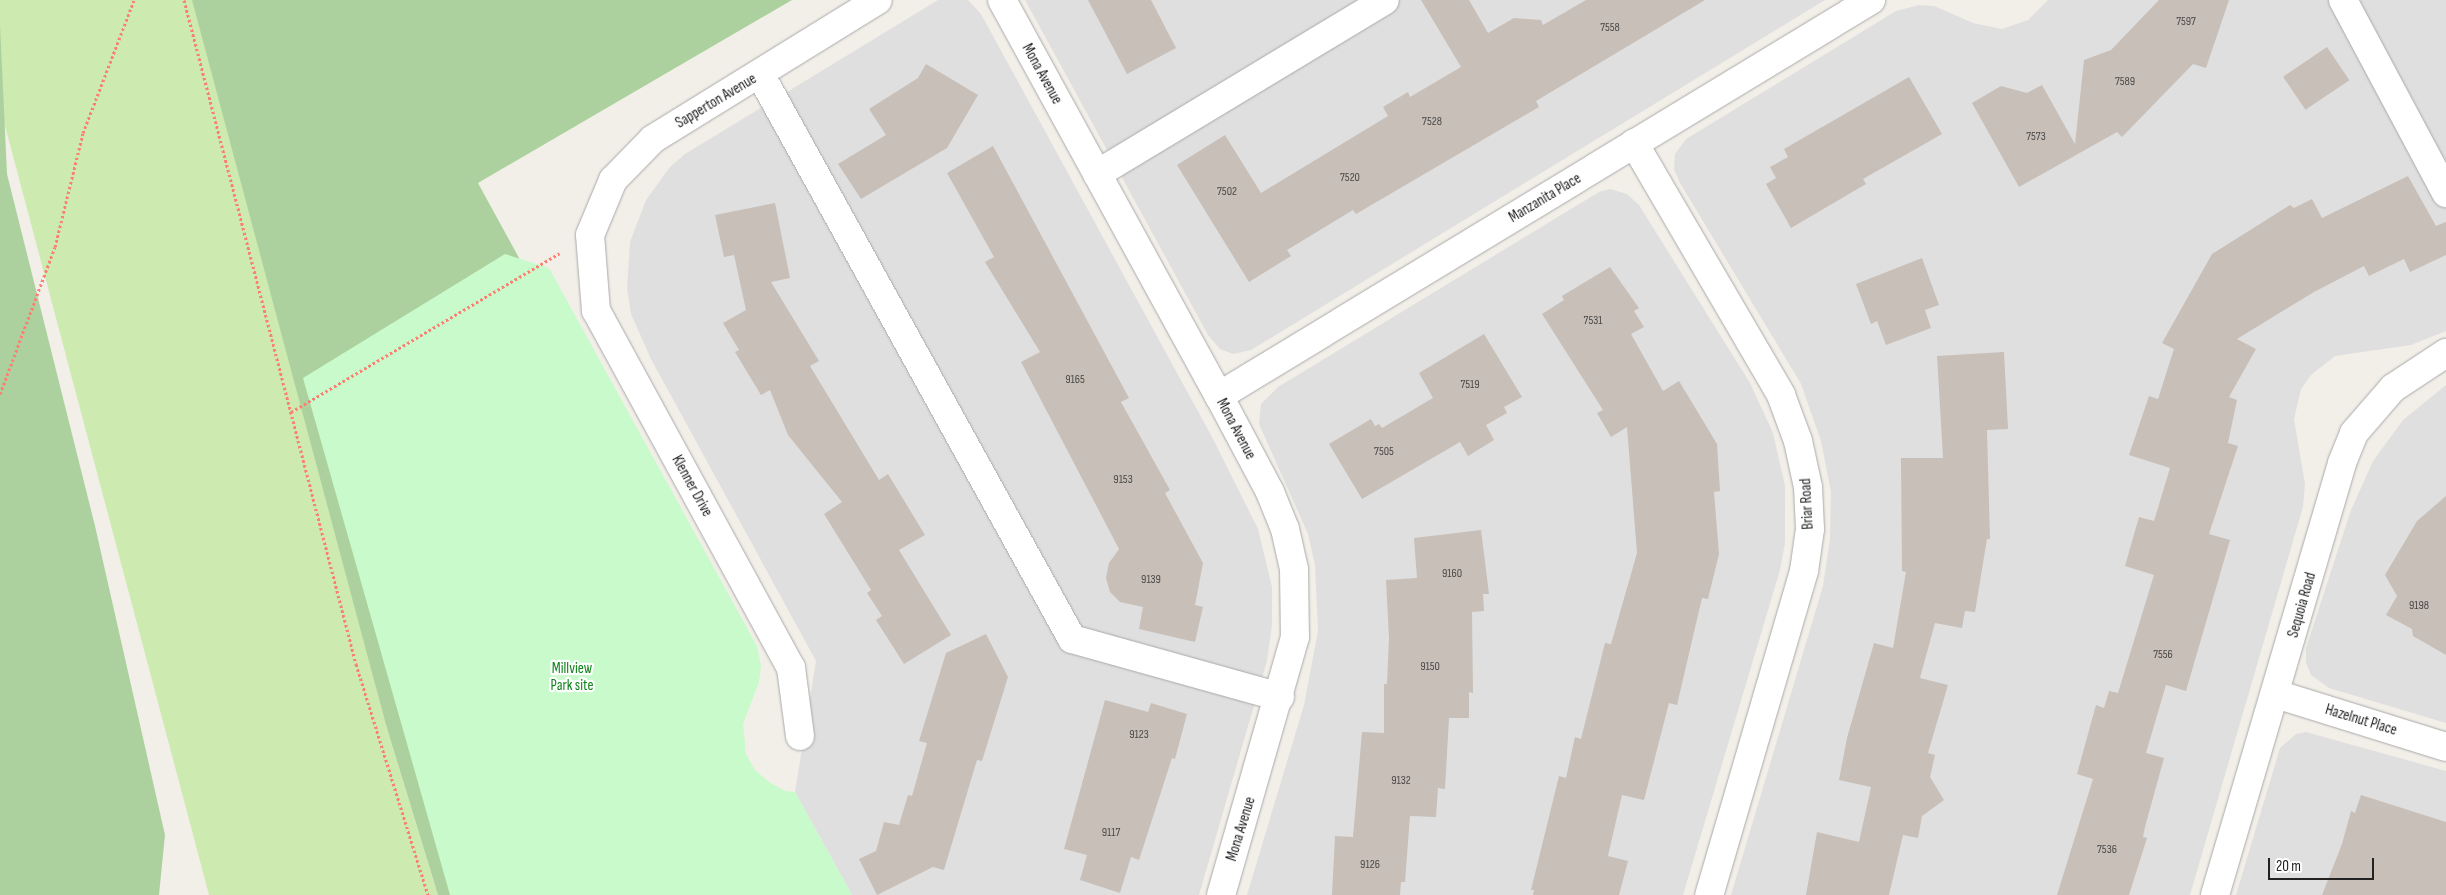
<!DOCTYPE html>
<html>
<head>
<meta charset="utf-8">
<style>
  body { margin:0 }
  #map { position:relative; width:2446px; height:895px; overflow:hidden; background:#f2efe9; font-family:"Sofia Sans Condensed",sans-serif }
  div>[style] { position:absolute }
  .residential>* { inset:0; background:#e0dfdf }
  .grass>* { inset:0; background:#cdebb0 }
  .forest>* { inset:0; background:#add19e }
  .park>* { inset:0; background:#c8facc }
  .building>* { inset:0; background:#c7bfb8; transform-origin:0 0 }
  .path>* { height:3px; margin-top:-1.5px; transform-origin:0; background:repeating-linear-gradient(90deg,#fa8072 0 2.5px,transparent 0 5px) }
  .roads { filter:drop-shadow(0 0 1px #a9a9a9) drop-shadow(0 0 1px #a9a9a9) }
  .minor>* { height:28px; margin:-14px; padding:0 14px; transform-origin:14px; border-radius:14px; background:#fff }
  span { translate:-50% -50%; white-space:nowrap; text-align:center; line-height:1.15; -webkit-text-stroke:4.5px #fff; paint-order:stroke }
  .number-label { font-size:12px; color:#4b4948 }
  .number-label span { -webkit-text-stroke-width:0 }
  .street-label { font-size:15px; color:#222 }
  .park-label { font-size:15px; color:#0c8416 }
  .scale { position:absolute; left:2268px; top:858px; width:106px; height:22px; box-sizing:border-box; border:2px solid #222; border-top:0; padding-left:6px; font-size:15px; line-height:18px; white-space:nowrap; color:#222; -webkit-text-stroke:4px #fff; paint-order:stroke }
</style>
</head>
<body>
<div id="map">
  <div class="residential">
    <div style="clip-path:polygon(938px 0,968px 0,981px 14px,1212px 437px,1258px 529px,1272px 587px,1272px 625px,1267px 661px,1199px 895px,852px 895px,795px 792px,816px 661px,651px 359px,631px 314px,627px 288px,630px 242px,646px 200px,670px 167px,685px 154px)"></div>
    <div style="clip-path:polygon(1025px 0,1825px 0,1251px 350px,1233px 354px,1220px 349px,1208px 335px)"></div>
    <div style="clip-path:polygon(2048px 0,2446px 0,2446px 331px,2411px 345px,2335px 356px,2311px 375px,2301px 389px,2294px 419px,2305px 484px,2303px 507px,2190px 895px,1731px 895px,1823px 586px,1830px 539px,1831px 492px,1821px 441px,1801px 384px,1680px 183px,1674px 169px,1675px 154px,1686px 139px,1896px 11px,1919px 5px,1934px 6px,1973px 23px,2002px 29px,2028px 20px)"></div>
    <div style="clip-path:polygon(1610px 189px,1627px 194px,1639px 205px,1750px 383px,1773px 433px,1785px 486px,1785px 543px,1780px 570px,1683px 895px,1247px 895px,1304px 705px,1318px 631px,1315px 565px,1308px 534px,1259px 424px,1261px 404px,1278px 387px,1599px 192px)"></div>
    <div style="clip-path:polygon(2446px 385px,2446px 723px,2329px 688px,2311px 675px,2306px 662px,2306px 648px,2351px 510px,2373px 461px,2403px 420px)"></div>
    <div style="clip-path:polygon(2306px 732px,2446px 771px,2446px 895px,2236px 895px,2280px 748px,2296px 734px)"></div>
  </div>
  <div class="grass">
    <div style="clip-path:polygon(0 0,197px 0,386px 725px,438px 895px,209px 895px,0 107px)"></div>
  </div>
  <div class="forest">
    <div style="clip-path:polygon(192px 0,792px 0,478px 183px,740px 662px,731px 752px,843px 895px,438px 895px,386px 725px)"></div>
    <div style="clip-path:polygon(0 24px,7px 174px,95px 526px,165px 835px,159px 895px,0 895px)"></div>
  </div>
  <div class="park">
    <div style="clip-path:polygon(505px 254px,549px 268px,757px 646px,761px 666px,759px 682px,743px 724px,746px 754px,755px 770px,769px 782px,785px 791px,795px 792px,852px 895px,450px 895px,303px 378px)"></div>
  </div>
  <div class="building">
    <div style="clip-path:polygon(1088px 0,1151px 0,1176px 48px,1127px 74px)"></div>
    <div style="clip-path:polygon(1421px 0,1469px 0,1488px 33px,1514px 18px,1541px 20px,1543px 25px,1586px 0,1705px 0,1536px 101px,1539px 107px,1356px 214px,1353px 210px,1287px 250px,1291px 256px,1249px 282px,1177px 165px,1225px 135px,1261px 193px,1388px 116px,1383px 107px,1408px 92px,1410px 97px,1461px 67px)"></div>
    <div style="clip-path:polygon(2159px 0,2229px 0,2206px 68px,2193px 64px,2122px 137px,2117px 132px,2019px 187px,1972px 103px,2001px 86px,2027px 93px,2042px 85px,2075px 144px,2084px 60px,2111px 50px)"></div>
    <div style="left:2327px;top:47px;width:40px;height:53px;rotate:56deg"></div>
    <div style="clip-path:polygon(926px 64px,978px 95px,947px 148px,861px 199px,838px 164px,886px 135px,869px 109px,918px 78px)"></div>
    <div style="clip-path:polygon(1909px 77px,1942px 134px,1863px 179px,1866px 184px,1791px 228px,1766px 184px,1776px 178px,1770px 167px,1788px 157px,1784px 149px)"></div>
    <div style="clip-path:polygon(993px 146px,1129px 398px,1121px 402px,1170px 490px,1165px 493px,1203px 563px,1195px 605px,1203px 607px,1195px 642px,1139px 629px,1143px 607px,1120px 602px,1110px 592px,1106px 578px,1109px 563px,1119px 549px,1021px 362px,1040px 352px,985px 262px,994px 257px,947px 173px)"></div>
    <div style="clip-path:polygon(2408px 176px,2436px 226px,2446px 222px,2446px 255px,2410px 272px,2404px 259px,2369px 276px,2364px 266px,2314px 292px,2237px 339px,2256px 349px,2229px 397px,2237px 400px,2228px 443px,2238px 446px,2209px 534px,2230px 540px,2186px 691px,2166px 685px,2146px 753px,2164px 758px,2145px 827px,2143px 837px,2147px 838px,2129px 895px,2057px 895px,2093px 779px,2077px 774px,2096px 705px,2104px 708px,2109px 691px,2118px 693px,2154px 575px,2125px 566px,2139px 517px,2154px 521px,2170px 468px,2129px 455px,2149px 396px,2158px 399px,2174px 349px,2162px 343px,2212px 254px,2290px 205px,2294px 208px,2312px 199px,2322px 218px)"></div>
    <div style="clip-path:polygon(775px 203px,790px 278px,771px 282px,819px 361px,810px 366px,879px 480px,888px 474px,925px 535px,899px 550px,951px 635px,904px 664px,876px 620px,882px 616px,867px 593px,871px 590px,824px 514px,842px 502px,788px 435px,770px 390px,761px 395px,735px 352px,739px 350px,723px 323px,746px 310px,734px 255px,724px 257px,715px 215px)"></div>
    <div style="clip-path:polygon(1922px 258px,1939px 305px,1925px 310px,1931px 328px,1886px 345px,1877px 321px,1871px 324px,1856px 284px)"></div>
    <div style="clip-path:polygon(1610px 267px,1639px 308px,1634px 311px,1644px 327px,1631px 334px,1663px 391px,1679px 381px,1717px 444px,1720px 491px,1714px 492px,1719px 554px,1708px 599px,1702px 598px,1677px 705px,1669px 703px,1644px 800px,1622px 795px,1608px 856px,1628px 861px,1619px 895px,1533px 895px,1534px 890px,1531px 890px,1559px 776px,1566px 778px,1575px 737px,1581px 739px,1605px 643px,1611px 644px,1637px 553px,1627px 427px,1611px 437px,1597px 413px,1603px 410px,1542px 314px,1564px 300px,1562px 296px)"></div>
    <div style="clip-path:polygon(1484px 334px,1522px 397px,1504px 407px,1507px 413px,1486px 425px,1494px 440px,1468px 456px,1460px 442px,1362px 499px,1329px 444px,1371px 419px,1375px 426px,1379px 424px,1382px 428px,1433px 398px,1419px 373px)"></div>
    <div style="clip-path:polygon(2004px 352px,2008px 429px,1987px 430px,1990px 539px,1987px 539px,1975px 612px,1965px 611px,1962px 628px,1935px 623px,1920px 678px,1948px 685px,1928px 753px,1935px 755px,1930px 777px,1944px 800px,1922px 816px,1918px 838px,1903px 835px,1889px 895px,1806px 895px,1817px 832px,1859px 842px,1871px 787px,1839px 780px,1847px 738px,1874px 643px,1893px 648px,1906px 572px,1902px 571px,1901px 458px,1943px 458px,1937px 356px)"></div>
    <div style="clip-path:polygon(2446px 496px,2446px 655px,2413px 636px,2412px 629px,2386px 615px,2397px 596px,2385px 575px,2417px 521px)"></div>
    <div style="clip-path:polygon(1481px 530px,1489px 594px,1483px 594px,1484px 611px,1472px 612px,1473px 693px,1469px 692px,1469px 718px,1449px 718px,1445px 789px,1438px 788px,1436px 817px,1410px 816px,1405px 882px,1401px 882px,1400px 895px,1332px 895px,1335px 836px,1353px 837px,1362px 732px,1384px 733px,1384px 684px,1387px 684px,1389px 638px,1386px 580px,1417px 578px,1414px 538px)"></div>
    <div style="clip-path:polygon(986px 634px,1008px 677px,982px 761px,977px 760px,944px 870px,933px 867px,877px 895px,859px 859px,876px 851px,884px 822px,899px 825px,908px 795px,912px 796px,927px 743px,919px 741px,946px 653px)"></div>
    <div style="clip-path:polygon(1105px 700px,1148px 712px,1151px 703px,1187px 714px,1175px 759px,1172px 758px,1139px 860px,1131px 857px,1120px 893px,1080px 880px,1087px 855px,1064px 849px)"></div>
    <div style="clip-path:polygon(2361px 795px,2446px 822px,2446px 895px,2322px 895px,2342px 844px,2351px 811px,2355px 813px)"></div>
  </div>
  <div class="path">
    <div style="left:184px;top:0;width:686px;rotate:75.48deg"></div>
    <div style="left:356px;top:664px;width:242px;rotate:72.7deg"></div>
    <div style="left:0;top:394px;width:157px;rotate:-69.5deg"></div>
    <div style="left:55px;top:247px;width:117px;rotate:-76.2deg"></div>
    <div style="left:83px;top:133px;width:142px;rotate:-69deg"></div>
    <div style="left:291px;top:412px;width:312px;rotate:-30.6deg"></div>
  </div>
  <div class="roads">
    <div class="minor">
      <div style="left:1002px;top:0;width:452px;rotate:61.3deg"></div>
      <div style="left:1219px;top:396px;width:109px;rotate:62deg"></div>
      <div style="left:1270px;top:492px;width:40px;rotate:68deg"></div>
      <div style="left:1285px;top:529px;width:41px;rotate:77.3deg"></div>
      <div style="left:1294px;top:569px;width:68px;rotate:89.2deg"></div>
      <div style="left:1295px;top:637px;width:268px;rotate:106deg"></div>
      <div style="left:2343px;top:0;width:219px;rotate:61.9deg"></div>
      <div style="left:760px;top:74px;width:645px;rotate:61.09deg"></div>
      <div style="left:1072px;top:639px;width:216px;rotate:15.6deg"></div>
      <div style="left:1634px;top:143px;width:292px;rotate:59.7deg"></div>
      <div style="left:1781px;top:395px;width:49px;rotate:69.7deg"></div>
      <div style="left:1798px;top:441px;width:47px;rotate:77.7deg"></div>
      <div style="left:1808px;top:487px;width:42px;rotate:87.3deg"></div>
      <div style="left:1810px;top:529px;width:42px;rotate:98.1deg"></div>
      <div style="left:1804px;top:571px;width:338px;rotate:106.3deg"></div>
      <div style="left:1097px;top:174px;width:336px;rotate:-31.1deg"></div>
      <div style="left:1219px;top:396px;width:763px;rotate:-31.27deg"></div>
      <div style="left:2276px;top:694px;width:178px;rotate:17.3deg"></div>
      <div style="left:800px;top:736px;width:69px;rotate:-97.5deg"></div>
      <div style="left:791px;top:668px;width:407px;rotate:-118.6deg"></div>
      <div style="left:596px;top:311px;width:76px;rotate:-94.5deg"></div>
      <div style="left:590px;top:235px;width:60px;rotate:-67.3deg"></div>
      <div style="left:613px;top:180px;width:57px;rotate:-45.7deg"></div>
      <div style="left:653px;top:139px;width:264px;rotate:-31.7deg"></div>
      <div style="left:2215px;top:895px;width:450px;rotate:-73.6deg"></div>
      <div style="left:2342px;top:463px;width:32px;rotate:-68deg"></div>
      <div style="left:2354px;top:433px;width:60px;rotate:-49.1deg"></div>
      <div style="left:2393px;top:388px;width:64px;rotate:-33.4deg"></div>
    </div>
  </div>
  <div class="number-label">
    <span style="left:2186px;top:22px">7597</span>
    <span style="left:1610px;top:28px">7558</span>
    <span style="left:2125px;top:82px">7589</span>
    <span style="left:1432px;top:122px">7528</span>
    <span style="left:2036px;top:137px">7573</span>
    <span style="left:1350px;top:178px">7520</span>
    <span style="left:1227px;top:192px">7502</span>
    <span style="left:1593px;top:321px">7531</span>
    <span style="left:1075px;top:380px">9165</span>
    <span style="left:1470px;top:385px">7519</span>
    <span style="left:1384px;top:452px">7505</span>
    <span style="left:1123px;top:480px">9153</span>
    <span style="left:1452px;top:574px">9160</span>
    <span style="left:1151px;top:580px">9139</span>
    <span style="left:2419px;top:606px">9198</span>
    <span style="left:2163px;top:655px">7556</span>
    <span style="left:1430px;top:667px">9150</span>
    <span style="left:1139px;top:735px">9123</span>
    <span style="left:1401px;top:781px">9132</span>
    <span style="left:1111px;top:833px">9117</span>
    <span style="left:2107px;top:850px">7536</span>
    <span style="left:1370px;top:865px">9126</span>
  </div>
  <div class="street-label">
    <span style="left:1042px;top:74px;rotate:61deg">Mona Avenue</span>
    <span style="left:716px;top:101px;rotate:-31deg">Sapperton Avenue</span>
    <span style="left:1545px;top:198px;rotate:-31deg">Manzanita Place</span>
    <span style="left:1236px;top:429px;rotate:62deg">Mona Avenue</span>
    <span style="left:692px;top:486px;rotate:61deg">Klenner Drive</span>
    <span style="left:1807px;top:504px;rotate:-93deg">Briar Road</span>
    <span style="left:2302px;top:605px;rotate:-74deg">Sequoia Road</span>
    <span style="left:2361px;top:720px;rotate:17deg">Hazelnut Place</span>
    <span style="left:1241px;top:829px;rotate:-73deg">Mona Avenue</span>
  </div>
  <div class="park-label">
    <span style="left:572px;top:677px">Millview<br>Park site</span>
  </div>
  <div class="scale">20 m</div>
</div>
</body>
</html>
